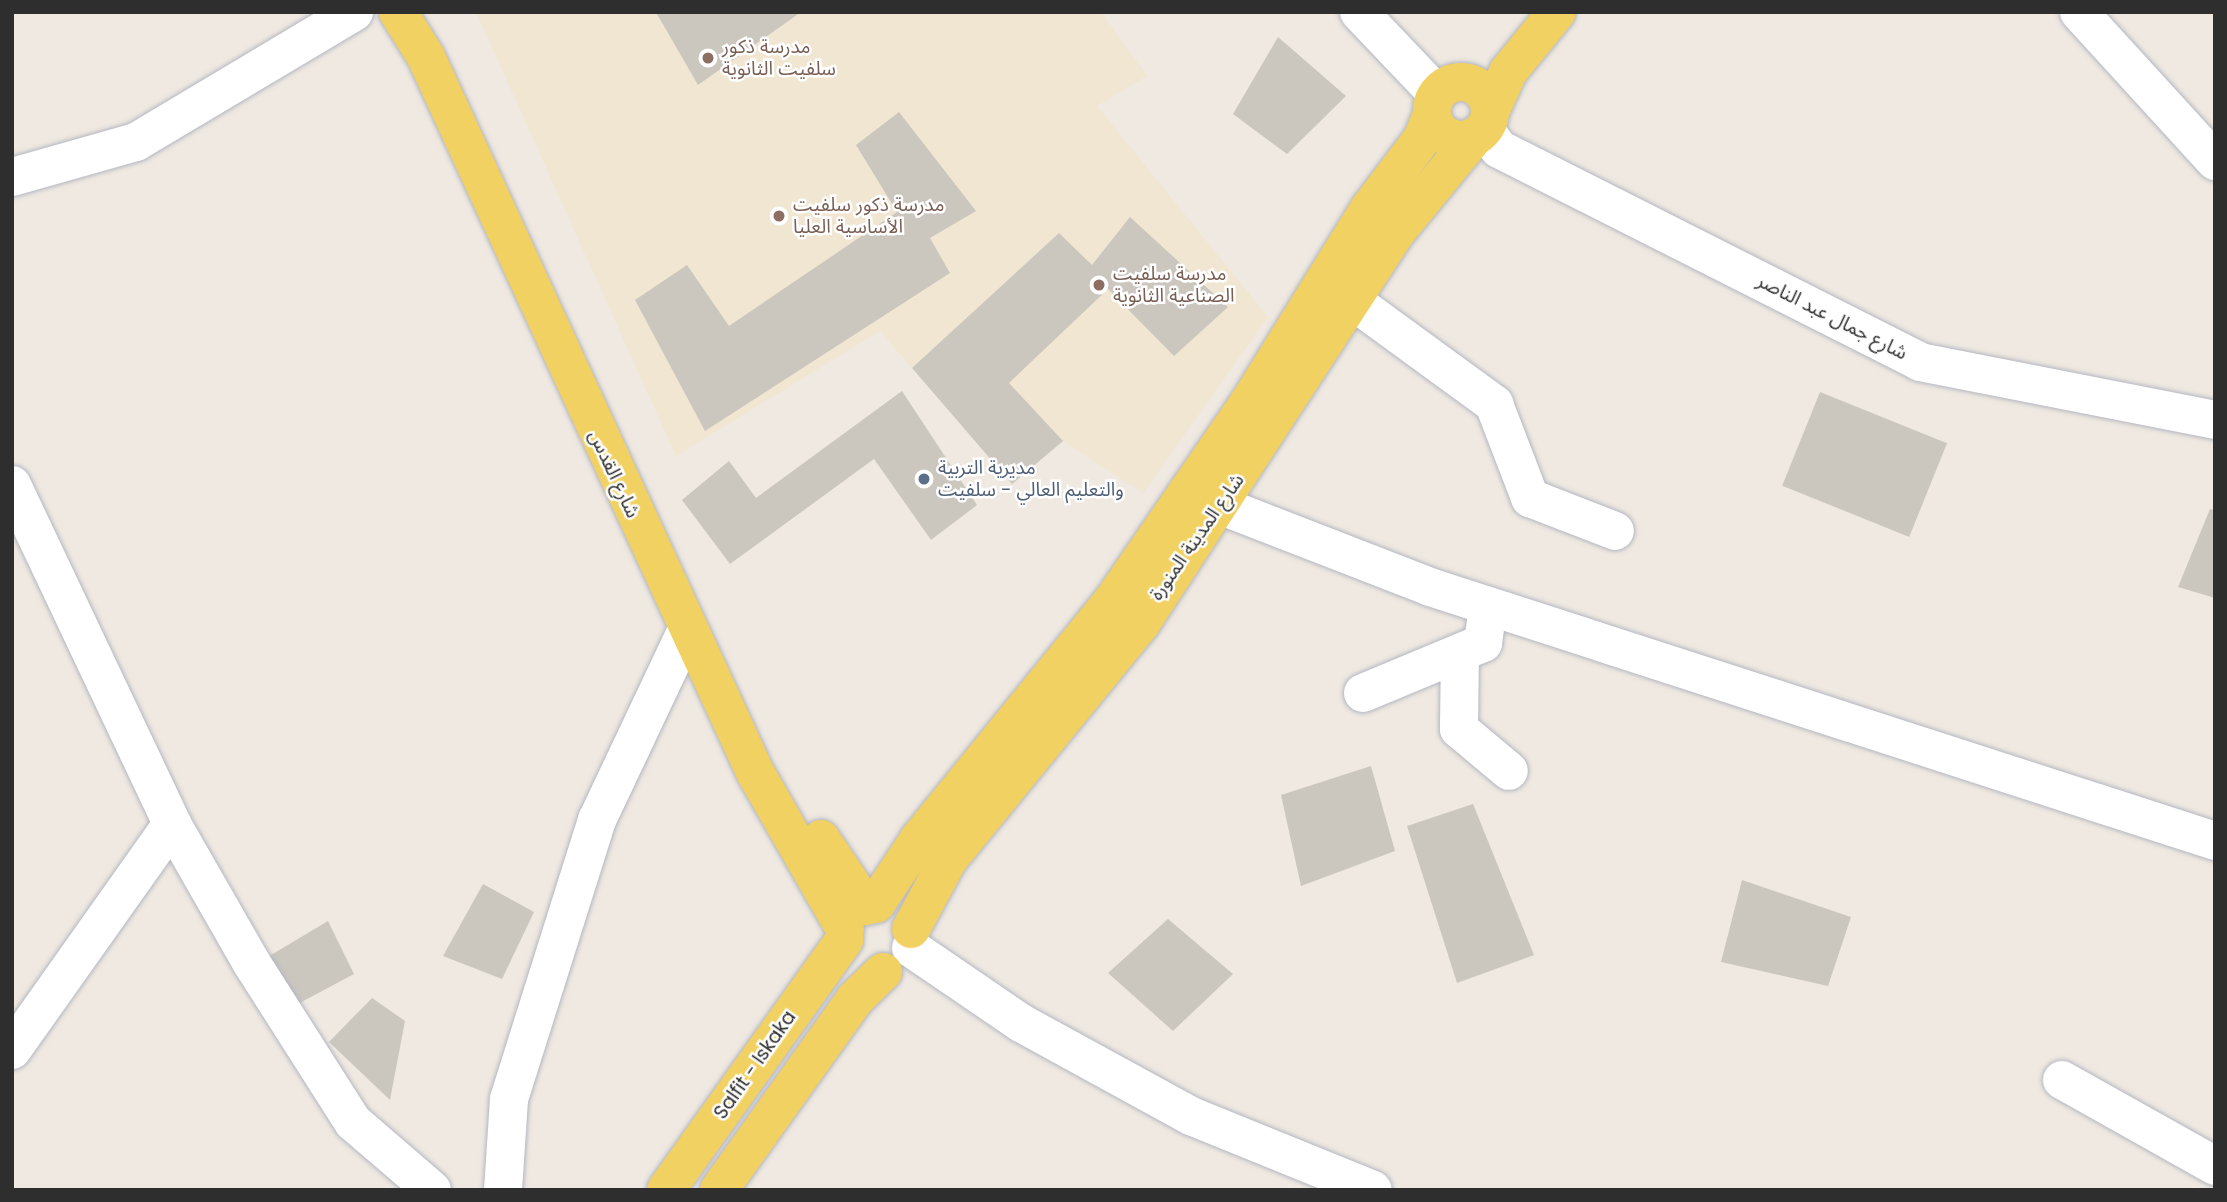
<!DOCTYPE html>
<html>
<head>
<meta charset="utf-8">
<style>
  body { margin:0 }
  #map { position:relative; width:2227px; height:1202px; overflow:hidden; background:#efe9e1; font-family:Poppins,"Noto Sans Arabic",sans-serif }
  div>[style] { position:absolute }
  .education>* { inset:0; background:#f0e6d1 }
  .building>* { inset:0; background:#cbc7bf; transform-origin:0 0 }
  .roads { filter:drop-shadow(0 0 2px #b4b7c1) drop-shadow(0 0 2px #b4b7c1) }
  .minor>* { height:38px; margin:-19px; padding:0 19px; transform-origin:19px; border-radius:19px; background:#fff }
  .major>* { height:38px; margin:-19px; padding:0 19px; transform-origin:19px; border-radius:19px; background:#f2d163 }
  .major>.ring { margin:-19px; padding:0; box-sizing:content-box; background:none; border:38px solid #f2d163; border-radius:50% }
  .dots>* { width:19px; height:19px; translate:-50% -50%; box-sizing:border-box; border:4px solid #fff; border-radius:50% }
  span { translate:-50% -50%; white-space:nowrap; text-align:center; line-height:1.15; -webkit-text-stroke:5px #fff; paint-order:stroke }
  .education-label { font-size:19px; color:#785e54 }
  .left { translate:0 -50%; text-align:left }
  .street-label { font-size:19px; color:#2e2e2e }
  .service-label { font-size:19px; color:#4e5e75 }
  .frame { position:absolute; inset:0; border:14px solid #2e2e2e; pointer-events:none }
</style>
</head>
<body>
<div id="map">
  <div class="education">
    <div style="clip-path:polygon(476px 12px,1101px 12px,1147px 76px,1097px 106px,1268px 317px,1143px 493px,1063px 441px,1012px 484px,880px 331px,676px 456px)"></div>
  </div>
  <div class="building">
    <div style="clip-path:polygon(801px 12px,698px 85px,657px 14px,659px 12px)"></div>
    <div style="clip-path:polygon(1278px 37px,1346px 96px,1287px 154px,1233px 114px)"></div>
    <div style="clip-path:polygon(899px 112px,976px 211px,930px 238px,950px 273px,705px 431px,635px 300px,687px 265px,729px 326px,897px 212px,856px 145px)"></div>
    <div style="clip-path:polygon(1130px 217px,1228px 307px,1174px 356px,1108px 289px,1009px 383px,1063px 441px,1012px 484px,912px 368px,1059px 233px,1092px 265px)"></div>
    <div style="clip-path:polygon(902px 391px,977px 505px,931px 540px,874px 459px,730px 564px,682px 500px,729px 461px,756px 498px)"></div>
    <div style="left:1820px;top:392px;width:137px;height:101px;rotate:22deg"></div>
    <div style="clip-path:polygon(2210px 509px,2215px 510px,2215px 598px,2178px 587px)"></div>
    <div style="clip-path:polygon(1371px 766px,1395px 851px,1301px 886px,1281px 795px)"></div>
    <div style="clip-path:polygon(1473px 804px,1534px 955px,1457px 983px,1407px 826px)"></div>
    <div style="clip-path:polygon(1742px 880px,1851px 917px,1828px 986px,1721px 962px)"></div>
    <div style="clip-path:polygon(483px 884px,534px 912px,502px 979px,443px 956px)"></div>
    <div style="clip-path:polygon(1168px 919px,1233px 974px,1173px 1031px,1108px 973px)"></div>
    <div style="clip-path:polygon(328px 921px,354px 974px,294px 1006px,261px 961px)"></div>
    <div style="clip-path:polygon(372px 998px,405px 1021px,390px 1100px,329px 1042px)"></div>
  </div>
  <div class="roads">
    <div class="minor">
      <div style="left:1359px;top:12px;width:113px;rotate:46.4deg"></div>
      <div style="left:2079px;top:12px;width:202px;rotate:47.6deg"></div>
      <div style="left:1484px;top:129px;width:25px;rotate:53deg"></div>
      <div style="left:1499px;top:149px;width:472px;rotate:26.8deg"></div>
      <div style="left:1920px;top:362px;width:301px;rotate:11.1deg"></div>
      <div style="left:12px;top:177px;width:129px;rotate:-15.8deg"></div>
      <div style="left:136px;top:142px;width:254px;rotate:-30.8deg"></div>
      <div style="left:1353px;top:301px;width:175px;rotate:36.1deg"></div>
      <div style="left:1494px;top:404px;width:101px;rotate:69deg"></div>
      <div style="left:1530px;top:498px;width:91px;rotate:21.2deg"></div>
      <div style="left:12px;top:485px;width:375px;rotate:64.7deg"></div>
      <div style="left:172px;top:824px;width:159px;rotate:60.2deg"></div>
      <div style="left:251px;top:962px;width:190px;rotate:57.5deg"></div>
      <div style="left:353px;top:1122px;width:104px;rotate:40.7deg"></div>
      <div style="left:1219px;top:505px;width:226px;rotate:21.2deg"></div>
      <div style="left:1430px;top:587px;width:825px;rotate:17.93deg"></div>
      <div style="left:1460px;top:653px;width:76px;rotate:90.8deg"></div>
      <div style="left:1459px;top:729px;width:65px;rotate:40deg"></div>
      <div style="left:1363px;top:693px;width:130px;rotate:-22.6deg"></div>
      <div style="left:1483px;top:643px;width:37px;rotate:-82deg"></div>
      <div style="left:911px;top:948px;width:133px;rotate:34.3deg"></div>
      <div style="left:1021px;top:1023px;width:194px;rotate:28.7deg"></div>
      <div style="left:1191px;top:1116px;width:196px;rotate:22.1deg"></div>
      <div style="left:12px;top:1050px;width:277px;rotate:-54.7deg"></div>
      <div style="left:2062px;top:1080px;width:176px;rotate:29.3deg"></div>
      <div style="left:503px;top:1190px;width:91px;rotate:-86.2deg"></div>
      <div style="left:509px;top:1099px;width:293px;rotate:-72.5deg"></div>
      <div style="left:597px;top:820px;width:210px;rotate:-64.7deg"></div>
    </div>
    <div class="major">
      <div style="left:398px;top:12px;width:53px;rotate:58.1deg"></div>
      <div style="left:426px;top:57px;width:787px;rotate:65.29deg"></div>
      <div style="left:755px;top:772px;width:181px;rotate:60.2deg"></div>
      <div class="ring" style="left:1432px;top:82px;width:20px;height:20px"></div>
      <div style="left:1491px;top:110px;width:42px;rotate:-65.9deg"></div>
      <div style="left:1508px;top:72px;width:77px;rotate:-50.8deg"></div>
      <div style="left:821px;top:839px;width:81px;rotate:56.1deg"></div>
      <div style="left:876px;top:904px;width:78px;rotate:-56.5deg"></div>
      <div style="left:919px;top:839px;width:304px;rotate:-50.9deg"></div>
      <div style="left:1111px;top:603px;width:242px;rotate:-55.5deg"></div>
      <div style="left:1248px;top:404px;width:229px;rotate:-58.2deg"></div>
      <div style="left:1369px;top:209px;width:88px;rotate:-52.9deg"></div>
      <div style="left:1422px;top:139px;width:27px;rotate:-68deg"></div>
      <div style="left:911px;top:929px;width:78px;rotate:-61.8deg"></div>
      <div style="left:948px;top:860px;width:307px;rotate:-50.8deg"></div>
      <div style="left:1142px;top:622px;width:468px;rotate:-56.9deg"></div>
      <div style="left:1398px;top:230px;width:122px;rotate:-50.7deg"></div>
      <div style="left:666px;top:1190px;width:307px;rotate:-54.5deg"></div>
      <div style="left:719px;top:1190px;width:234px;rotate:-54.5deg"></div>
      <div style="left:855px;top:999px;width:39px;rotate:-44deg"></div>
    </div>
  </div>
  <div class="dots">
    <div style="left:708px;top:58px;background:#8d6e63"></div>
    <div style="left:779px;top:216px;background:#8d6e63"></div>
    <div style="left:1099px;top:285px;background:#8d6e63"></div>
    <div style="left:924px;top:479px;background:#5c6f8a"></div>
  </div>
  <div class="education-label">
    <span class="left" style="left:722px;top:58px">مدرسة ذكور<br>سلفيت الثانوية</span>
    <span class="left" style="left:793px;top:216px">مدرسة ذكور سلفيت<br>الأساسية العليا</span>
    <span class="left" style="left:1113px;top:285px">مدرسة سلفيت<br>الصناعية الثانوية</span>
  </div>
  <div class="street-label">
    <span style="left:1832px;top:317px;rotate:27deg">شارع جمال عبد الناصر</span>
    <span style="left:614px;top:474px;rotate:65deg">شارع القدس</span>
    <span style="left:1197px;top:537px;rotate:-55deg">شارع المدينة المنورة</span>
    <span style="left:755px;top:1065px;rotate:-55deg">Salfit - Iskaka</span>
  </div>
  <div class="service-label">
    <span class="left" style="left:938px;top:479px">مديرية التربية<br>والتعليم العالي - سلفيت</span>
  </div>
  <div class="frame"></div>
</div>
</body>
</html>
